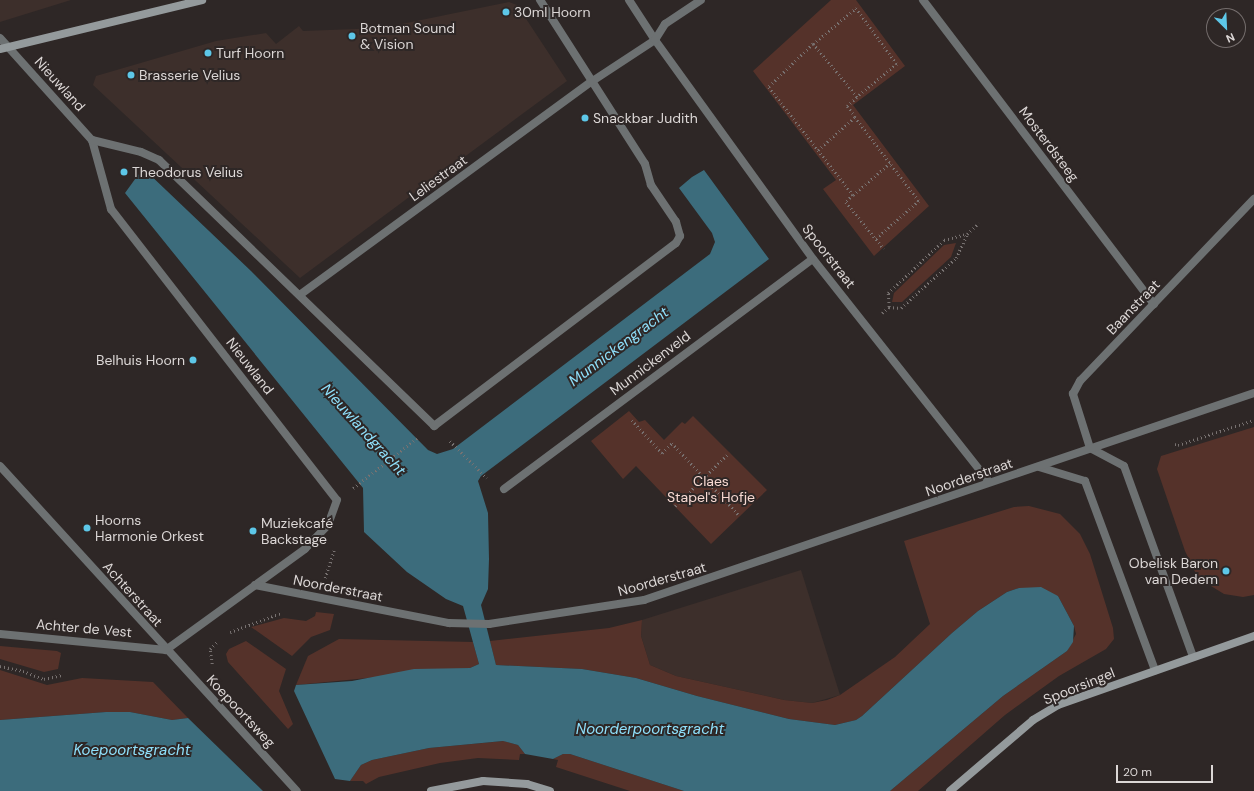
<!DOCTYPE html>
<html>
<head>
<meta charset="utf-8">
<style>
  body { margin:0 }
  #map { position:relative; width:1254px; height:791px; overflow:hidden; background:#2e2726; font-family:"DM Sans",sans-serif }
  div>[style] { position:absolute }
  .built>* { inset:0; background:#3d2f2b }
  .green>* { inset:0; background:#55322a }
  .water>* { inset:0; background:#3c6c7c }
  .path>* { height:2.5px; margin-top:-1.25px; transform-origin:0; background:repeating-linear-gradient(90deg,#787271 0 1px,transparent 0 4px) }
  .street>* { height:8px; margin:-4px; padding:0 4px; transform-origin:4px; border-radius:4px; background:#6d7172 }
  .secondary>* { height:8px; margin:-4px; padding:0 4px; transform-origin:4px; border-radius:4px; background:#949a9c }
  .dots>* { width:11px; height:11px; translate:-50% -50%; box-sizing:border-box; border:2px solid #2e2726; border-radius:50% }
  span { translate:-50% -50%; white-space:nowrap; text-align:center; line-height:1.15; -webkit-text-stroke:4px #2e2726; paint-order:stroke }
  .poi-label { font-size:14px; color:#dcd7d6 }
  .left { translate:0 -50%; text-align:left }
  .right { translate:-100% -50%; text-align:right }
  .street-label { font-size:14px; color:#dcd7d6 }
  .park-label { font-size:14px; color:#f7d9d2 }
  .water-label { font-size:15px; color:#8fe0fb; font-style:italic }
  .north { position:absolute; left:1206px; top:8px; width:40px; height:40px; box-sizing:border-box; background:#2e2726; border:1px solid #746d6c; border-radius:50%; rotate:156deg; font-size:11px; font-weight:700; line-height:16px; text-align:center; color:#dcd7d6 }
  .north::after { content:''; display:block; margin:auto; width:14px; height:18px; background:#5dc7e8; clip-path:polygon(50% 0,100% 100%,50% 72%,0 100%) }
  .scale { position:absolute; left:1116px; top:765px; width:97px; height:18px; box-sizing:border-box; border:2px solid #dcd7d6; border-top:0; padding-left:5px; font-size:12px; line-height:14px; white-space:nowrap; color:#dcd7d6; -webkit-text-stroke:3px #2e2726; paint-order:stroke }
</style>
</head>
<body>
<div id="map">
  <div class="built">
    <div style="clip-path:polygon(0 0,71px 0,0 22px)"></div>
    <div style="clip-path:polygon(509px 2px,517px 5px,567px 81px,429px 183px,430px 185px,416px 192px,300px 278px,93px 85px,96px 76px,216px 41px,266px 33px,276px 44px,299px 26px,303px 31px,382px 28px)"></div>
    <div style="clip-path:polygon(801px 570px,840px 695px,812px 703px,784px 700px,676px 676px,650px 665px,641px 636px,642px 620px)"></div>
  </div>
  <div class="green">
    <div style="clip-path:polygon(831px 0,856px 0,905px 66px,853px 105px,929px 206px,874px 256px,823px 189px,836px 180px,753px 71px)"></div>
    <div style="clip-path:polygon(956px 243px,951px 257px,902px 302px,892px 302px,894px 293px,944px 245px)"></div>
    <div style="clip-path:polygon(629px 411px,639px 422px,645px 420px,664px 440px,682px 422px,685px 424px,693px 416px,767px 490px,711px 544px,636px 466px,623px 479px,591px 441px)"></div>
    <div style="clip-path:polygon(1254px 427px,1254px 595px,1243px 597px,1224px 594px,1198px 578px,1185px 551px,1157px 469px,1161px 456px)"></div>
    <div style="clip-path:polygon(1029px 506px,1060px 514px,1080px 534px,1090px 554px,1113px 628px,1114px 639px,1106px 649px,1059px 676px,1005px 715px,918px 791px,890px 791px,1003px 696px,1067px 651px,1076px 634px,1074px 626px,1058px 596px,1019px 588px,1007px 592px,978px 611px,952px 633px,862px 716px,856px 720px,835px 725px,789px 719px,697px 696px,636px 678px,582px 669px,496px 665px,490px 641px,609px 628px,642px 620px,641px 636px,650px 665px,676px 676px,784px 700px,812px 703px,827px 700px,840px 695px,895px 657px,930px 624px,904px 541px,1014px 507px)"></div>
    <div style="clip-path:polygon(316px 612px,334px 614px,330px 630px,311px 637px,292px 656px,251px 627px,284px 618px,306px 621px,315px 616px)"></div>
    <div style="clip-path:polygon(339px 639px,473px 642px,479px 664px,470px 668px,296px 685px,308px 656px)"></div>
    <div style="clip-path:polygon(246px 641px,286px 669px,279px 691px,293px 724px,288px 729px,228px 662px,226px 654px,229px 649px)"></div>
    <div style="clip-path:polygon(0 646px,57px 651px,61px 653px,58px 669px,44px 672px,0 659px)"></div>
    <div style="clip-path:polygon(0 670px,47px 685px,82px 678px,153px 682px,188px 718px,172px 720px,130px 712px,106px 712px,0 720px)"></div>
    <div style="clip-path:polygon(504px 741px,518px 745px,525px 754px,520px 754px,519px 760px,478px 758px,440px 763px,379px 777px,366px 784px,363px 781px,350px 781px,361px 765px,372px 760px,429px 748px)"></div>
    <div style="clip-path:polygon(563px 754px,570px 754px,684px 791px,630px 791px,556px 767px,558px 760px,553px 759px)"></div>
  </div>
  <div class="water">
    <div style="clip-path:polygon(145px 170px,251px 271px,428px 450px,437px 454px,453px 449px,710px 254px,715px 242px,712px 233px,679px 188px,692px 177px,704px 170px,769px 259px,481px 476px,478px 481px,488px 513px,489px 559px,488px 589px,481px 605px,496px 665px,582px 669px,636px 678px,697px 696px,789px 719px,835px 725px,856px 720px,862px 716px,952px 633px,978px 611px,1007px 592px,1019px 588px,1041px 587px,1058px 596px,1074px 626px,1073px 642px,1067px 651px,1003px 696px,890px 791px,684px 791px,570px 754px,563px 754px,553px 759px,525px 754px,518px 745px,503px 741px,429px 748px,372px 760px,361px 765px,350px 781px,335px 779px,294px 691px,296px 685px,352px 681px,414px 669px,470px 668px,479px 664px,463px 606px,446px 599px,407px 572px,364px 532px,363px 488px,125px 193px,138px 175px)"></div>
    <div style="clip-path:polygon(106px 712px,130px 712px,172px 720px,188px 718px,263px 791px,0 791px,0 720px)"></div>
  </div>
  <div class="path">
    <div style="left:813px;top:44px;width:56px;rotate:-39.9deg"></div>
    <div style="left:856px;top:8px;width:69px;rotate:53.8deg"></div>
    <div style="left:897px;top:64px;width:52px;rotate:140.5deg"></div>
    <div style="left:855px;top:117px;width:14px;rotate:-126deg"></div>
    <div style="left:847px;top:106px;width:13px;rotate:-42deg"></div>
    <div style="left:857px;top:97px;width:69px;rotate:-129.7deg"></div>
    <div style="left:813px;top:44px;width:62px;rotate:135.7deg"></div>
    <div style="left:769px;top:87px;width:137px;rotate:52.1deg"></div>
    <div style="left:853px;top:195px;width:10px;rotate:135deg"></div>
    <div style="left:846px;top:202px;width:60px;rotate:51deg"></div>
    <div style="left:818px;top:150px;width:50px;rotate:-41.7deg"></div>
    <div style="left:855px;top:117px;width:106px;rotate:52.7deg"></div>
    <div style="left:919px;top:201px;width:57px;rotate:138.5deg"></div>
    <div style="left:853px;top:195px;width:49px;rotate:-40.9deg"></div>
    <div style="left:889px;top:307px;width:14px;rotate:-94deg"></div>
    <div style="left:888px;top:293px;width:77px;rotate:-43.4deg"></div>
    <div style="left:944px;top:240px;width:23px;rotate:-15deg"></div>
    <div style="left:882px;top:313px;width:9px;rotate:-41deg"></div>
    <div style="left:889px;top:307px;width:12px;rotate:5deg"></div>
    <div style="left:901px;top:308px;width:74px;rotate:-42.3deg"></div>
    <div style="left:956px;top:258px;width:26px;rotate:-65deg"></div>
    <div style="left:967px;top:234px;width:16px;rotate:-43deg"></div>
    <div style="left:632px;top:420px;width:45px;rotate:47.7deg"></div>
    <div style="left:662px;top:453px;width:14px;rotate:-45deg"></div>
    <div style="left:672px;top:443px;width:98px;rotate:47.1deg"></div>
    <div style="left:450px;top:441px;width:52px;rotate:45deg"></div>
    <div style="left:1175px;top:444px;width:3px;rotate:18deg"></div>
    <div style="left:1178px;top:445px;width:80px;rotate:-18.2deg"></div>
    <div style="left:353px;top:488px;width:81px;rotate:-38deg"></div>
    <div style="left:675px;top:506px;width:76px;rotate:-44.5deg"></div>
    <div style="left:325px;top:578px;width:29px;rotate:-72deg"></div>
    <div style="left:230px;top:632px;width:54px;rotate:-20.4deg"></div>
    <div style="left:212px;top:664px;width:15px;rotate:-98deg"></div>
    <div style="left:210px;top:649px;width:11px;rotate:-45deg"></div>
    <div style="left:0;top:666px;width:24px;rotate:12deg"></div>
    <div style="left:23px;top:671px;width:22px;rotate:21deg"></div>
    <div style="left:44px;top:679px;width:18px;rotate:-13deg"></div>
  </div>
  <div class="street">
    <div style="left:629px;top:0;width:48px;rotate:57deg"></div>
    <div style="left:655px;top:40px;width:270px;rotate:54.2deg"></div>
    <div style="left:813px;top:259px;width:284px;rotate:51.7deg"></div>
    <div style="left:923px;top:0;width:382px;rotate:52.8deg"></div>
    <div style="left:0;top:38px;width:137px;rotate:48deg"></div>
    <div style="left:92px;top:140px;width:72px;rotate:74.6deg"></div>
    <div style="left:111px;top:209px;width:368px;rotate:52.2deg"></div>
    <div style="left:337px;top:500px;width:27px;rotate:110deg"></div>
    <div style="left:328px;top:525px;width:33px;rotate:134deg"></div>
    <div style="left:305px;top:549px;width:172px;rotate:144deg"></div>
    <div style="left:92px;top:140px;width:50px;rotate:13.8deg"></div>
    <div style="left:141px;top:152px;width:20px;rotate:24deg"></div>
    <div style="left:159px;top:160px;width:383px;rotate:44deg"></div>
    <div style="left:434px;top:426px;width:303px;rotate:-37.1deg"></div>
    <div style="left:676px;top:243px;width:8px;rotate:-60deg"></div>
    <div style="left:680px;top:236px;width:15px;rotate:-106deg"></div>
    <div style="left:676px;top:222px;width:45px;rotate:-124deg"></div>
    <div style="left:651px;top:185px;width:22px;rotate:-106deg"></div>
    <div style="left:645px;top:164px;width:195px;rotate:-122.6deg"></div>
    <div style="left:301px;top:294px;width:359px;rotate:-36.2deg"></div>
    <div style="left:591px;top:82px;width:77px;rotate:-33.3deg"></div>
    <div style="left:655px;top:40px;width:19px;rotate:-58deg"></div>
    <div style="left:665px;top:24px;width:43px;rotate:-33.7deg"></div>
    <div style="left:1090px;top:448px;width:57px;rotate:-107.5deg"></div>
    <div style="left:1073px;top:394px;width:15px;rotate:-62deg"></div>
    <div style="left:1080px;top:381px;width:252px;rotate:-46.3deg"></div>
    <div style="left:1090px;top:448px;width:38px;rotate:28deg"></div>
    <div style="left:1124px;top:466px;width:203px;rotate:70.1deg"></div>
    <div style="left:0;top:466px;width:440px;rotate:47.6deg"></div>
    <div style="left:1039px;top:467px;width:48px;rotate:16.9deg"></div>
    <div style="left:1085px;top:481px;width:202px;rotate:69.7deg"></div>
    <div style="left:504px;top:489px;width:385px;rotate:-36.7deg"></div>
    <div style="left:255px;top:585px;width:198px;rotate:11.1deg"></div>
    <div style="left:449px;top:623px;width:40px;rotate:1.4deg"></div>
    <div style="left:489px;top:624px;width:157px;rotate:-8.8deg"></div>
    <div style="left:644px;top:600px;width:644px;rotate:-18.74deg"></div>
    <div style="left:0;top:634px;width:167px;rotate:5.5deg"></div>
  </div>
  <div class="secondary">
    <div style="left:0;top:49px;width:208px;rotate:-13.6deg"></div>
    <div style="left:431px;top:791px;width:53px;rotate:-10.9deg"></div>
    <div style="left:483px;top:781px;width:44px;rotate:3.9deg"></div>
    <div style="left:527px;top:784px;width:24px;rotate:17deg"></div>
    <div style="left:950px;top:791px;width:109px;rotate:-40.5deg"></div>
    <div style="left:1033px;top:720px;width:29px;rotate:-31deg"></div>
    <div style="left:1058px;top:705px;width:208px;rotate:-19.4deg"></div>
  </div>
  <div class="dots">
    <div style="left:506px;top:12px;background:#5dc7e8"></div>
    <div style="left:352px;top:36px;background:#5dc7e8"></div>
    <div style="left:208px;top:53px;background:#5dc7e8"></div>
    <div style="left:131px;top:75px;background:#5dc7e8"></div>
    <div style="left:585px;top:118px;background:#5dc7e8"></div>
    <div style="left:124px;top:172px;background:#5dc7e8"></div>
    <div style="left:193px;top:360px;background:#5dc7e8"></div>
    <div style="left:87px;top:528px;background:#5dc7e8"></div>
    <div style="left:253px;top:531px;background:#5dc7e8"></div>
    <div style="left:1226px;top:571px;background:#5dc7e8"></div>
  </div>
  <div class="poi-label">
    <span class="left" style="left:514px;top:12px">30ml Hoorn</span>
    <span class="left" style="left:360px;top:36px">Botman Sound<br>&amp; Vision</span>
    <span class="left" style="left:216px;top:53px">Turf Hoorn</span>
    <span class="left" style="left:139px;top:75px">Brasserie Velius</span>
    <span class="left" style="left:593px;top:118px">Snackbar Judith</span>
    <span class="left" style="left:132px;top:172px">Theodorus Velius</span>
    <span class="right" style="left:185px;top:360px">Belhuis Hoorn</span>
    <span class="left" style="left:95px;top:528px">Hoorns<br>Harmonie Orkest</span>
    <span class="left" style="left:261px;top:531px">Muziekcafé<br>Backstage</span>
    <span class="right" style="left:1218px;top:571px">Obelisk Baron<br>van Dedem</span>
  </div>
  <div class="street-label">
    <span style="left:60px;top:84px;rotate:48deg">Nieuwland</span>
    <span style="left:1049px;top:144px;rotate:53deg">Mosterdsteeg</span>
    <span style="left:438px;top:178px;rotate:-36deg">Leliestraat</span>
    <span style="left:829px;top:256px;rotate:52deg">Spoorstraat</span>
    <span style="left:1133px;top:307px;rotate:-46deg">Baanstraat</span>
    <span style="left:650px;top:363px;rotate:-37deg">Munnickenveld</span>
    <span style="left:250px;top:366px;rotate:52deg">Nieuwland</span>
    <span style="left:969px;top:477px;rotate:-19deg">Noorderstraat</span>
    <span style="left:662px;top:579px;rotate:-16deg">Noorderstraat</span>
    <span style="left:338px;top:588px;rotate:11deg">Noorderstraat</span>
    <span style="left:133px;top:594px;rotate:48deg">Achterstraat</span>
    <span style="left:84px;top:628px;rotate:5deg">Achter de Vest</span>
    <span style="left:1079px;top:686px;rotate:-22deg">Spoorsingel</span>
    <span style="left:241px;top:711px;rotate:47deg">Koepoortsweg</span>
  </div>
  <div class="park-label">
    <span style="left:711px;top:489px">Claes<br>Stapel's Hofje</span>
  </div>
  <div class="water-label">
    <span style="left:619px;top:347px;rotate:-37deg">Munnickengracht</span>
    <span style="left:363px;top:430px;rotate:48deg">Nieuwlandgracht</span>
    <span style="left:650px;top:730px">Noorderpoortsgracht</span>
    <span style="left:132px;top:751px">Koepoortsgracht</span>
  </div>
  <div class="north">N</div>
  <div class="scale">20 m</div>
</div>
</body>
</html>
